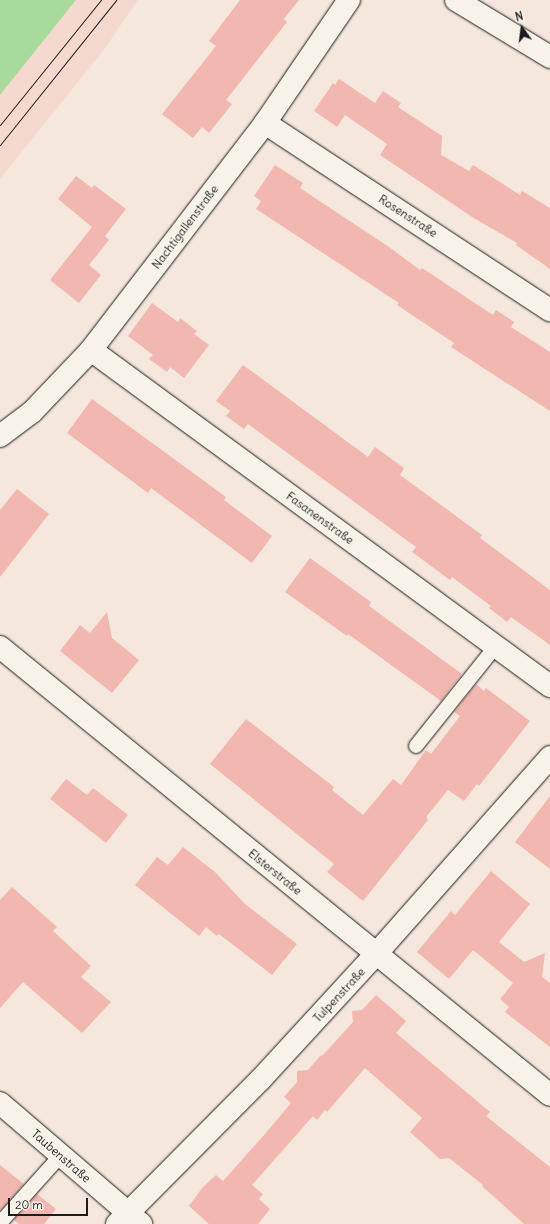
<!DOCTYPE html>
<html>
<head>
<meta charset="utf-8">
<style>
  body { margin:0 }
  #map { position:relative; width:550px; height:1224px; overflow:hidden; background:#f6e7dd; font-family:Delius,sans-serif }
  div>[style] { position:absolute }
  .built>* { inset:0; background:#f5d9cf }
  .green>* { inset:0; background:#a8da9c }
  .building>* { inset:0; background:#f2b7af }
  .roads { filter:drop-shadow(0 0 1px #1c1c1c) drop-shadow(0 0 1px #1c1c1c) }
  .service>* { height:14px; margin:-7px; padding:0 7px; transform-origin:7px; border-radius:7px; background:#f7f3e8 }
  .minor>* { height:22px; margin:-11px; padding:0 11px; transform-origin:11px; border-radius:11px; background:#f7f3e8 }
  .tram>* { height:1px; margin:-0.5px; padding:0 0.5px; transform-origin:0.5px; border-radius:0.5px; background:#1c1c1c }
  span { translate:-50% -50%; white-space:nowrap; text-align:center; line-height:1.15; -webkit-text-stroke:3px #f7f3e8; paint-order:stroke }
  .street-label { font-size:12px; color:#1c1c1c }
  .north { position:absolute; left:502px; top:8px; width:40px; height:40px; -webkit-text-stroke:3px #f7f3e8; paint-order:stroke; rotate:346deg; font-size:11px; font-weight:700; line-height:16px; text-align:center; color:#1c1c1c }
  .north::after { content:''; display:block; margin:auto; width:14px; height:18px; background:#1c1c1c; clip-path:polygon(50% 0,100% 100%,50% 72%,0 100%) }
  .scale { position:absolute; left:8px; top:1198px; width:80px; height:18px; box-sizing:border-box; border:2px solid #1c1c1c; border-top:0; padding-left:5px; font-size:12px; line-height:14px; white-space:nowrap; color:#1c1c1c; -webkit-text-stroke:3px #f7f3e8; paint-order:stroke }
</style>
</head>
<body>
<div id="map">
  <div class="built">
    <div style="clip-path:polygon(76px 0,138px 0,103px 51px,0 179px,0 95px)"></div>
  </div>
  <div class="green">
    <div style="clip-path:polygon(0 0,76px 0,0 95px)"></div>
  </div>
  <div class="building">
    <div style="clip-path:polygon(240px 0,299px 0,284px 19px,287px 22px,226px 100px,232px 104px,209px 133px,202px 127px,193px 138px,162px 114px,216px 46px,209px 41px)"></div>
    <div style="clip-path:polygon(339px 79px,375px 103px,383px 91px,401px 103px,398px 107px,442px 136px,441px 155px,469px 171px,473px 165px,520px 195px,522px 191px,550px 208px,550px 269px,516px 245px,517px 243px,472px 217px,380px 155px,387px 144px,345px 115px,337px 127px,314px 111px,333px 83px,335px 85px)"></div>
    <div style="clip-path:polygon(275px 165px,303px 183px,300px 188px,389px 247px,420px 270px,422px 268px,493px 315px,496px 310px,514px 322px,511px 327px,550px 352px,550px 411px,451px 347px,454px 343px,397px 305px,399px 303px,256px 209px,261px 201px,254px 196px)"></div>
    <div style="clip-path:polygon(76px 176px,92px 188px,94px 185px,126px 209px,105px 236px,109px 240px,89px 265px,101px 275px,79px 303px,50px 280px,92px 227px,58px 199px)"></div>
    <div style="clip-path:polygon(152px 303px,178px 322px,180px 318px,197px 331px,194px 334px,209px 345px,184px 378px,170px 367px,167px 372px,149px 359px,153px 355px,128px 336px)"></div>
    <div style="clip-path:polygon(243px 365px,368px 457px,375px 447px,404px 468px,400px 475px,482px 535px,480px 538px,550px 590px,550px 645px,511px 617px,507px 622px,489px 608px,491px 606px,452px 577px,450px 580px,412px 552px,416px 547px,248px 424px,244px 429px,226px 416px,230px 411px,216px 401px)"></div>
    <div style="clip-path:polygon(92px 399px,226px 497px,224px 500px,272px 536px,252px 563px,151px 488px,148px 493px,67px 433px)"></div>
    <div style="clip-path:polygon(17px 489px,49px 514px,0 577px,0 510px)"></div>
    <div style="clip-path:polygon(310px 558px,371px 602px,369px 606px,462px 674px,441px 701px,348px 634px,347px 636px,285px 592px)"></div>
    <div style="clip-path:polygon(107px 612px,112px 638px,139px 660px,112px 693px,60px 651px,80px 625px,90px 633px)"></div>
    <div style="clip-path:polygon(476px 684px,484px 691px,486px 688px,530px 721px,479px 786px,477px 784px,464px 801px,448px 790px,426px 817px,428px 820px,363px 901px,327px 872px,334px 864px,210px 764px,246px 719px,334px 787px,332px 790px,363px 815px,393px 779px,401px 785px,426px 750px,431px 754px,460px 716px,454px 712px)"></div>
    <div style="clip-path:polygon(66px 779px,87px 795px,93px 788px,128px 815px,106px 843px,50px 799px)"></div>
    <div style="clip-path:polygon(550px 796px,550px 869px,515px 842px)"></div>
    <div style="clip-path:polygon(183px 847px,215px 872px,245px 904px,297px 944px,272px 975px,219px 934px,217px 936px,206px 927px,199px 936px,135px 885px,157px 857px,168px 865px)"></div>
    <div style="clip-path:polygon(491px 871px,530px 904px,499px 942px,524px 962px,545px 953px,542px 977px,550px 983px,550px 1047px,505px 1012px,509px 1007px,500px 999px,513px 983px,473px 950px,449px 979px,417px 952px,451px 911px,455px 915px)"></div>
    <div style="clip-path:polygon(12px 887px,57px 927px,53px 931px,91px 966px,81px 977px,111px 1002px,82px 1033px,23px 982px,0 1008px,0 900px)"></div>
    <div style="clip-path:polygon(376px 995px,406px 1021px,396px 1033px,490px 1112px,486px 1116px,550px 1167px,550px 1224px,524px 1224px,482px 1186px,483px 1185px,449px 1158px,440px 1159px,410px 1132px,422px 1118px,365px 1068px,327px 1112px,325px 1110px,317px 1120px,313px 1116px,252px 1185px,263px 1194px,259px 1199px,270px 1209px,258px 1224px,209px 1224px,189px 1206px,202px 1188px,216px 1175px,223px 1181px,265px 1134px,291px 1103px,284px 1097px,297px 1082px,297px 1071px,308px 1070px,321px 1055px,322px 1056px,353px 1022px,352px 1011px,362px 1010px)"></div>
    <div style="clip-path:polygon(0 1165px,24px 1184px,1px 1210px,0 1209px)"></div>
    <div style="clip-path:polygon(37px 1194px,56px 1209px,44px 1224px,19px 1224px,14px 1220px)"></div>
  </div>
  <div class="roads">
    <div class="service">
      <div style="left:416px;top:746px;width:127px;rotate:-51.4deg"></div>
      <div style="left:0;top:1223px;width:91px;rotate:-48.1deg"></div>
    </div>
    <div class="minor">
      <div style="left:456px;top:0;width:110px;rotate:31.2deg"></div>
      <div style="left:265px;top:123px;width:341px;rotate:33.3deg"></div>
      <div style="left:91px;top:350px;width:569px;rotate:36.21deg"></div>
      <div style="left:0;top:436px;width:40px;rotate:-37deg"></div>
      <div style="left:32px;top:412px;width:86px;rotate:-46.4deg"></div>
      <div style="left:91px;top:350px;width:286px;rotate:-52.5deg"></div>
      <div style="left:265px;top:123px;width:149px;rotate:-55.7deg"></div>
      <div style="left:0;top:647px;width:709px;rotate:39.16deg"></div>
      <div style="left:0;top:1103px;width:186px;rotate:40.6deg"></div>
      <div style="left:117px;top:1224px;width:204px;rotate:-45.2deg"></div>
      <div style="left:261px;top:1079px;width:170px;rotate:-47.4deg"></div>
      <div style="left:376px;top:954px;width:263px;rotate:-48.5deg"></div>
    </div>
  </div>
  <div class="tram">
    <div style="left:0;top:125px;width:161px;rotate:-51.1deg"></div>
    <div style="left:0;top:145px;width:186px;rotate:-51.3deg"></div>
  </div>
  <div class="street-label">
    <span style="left:408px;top:216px;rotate:33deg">Rosenstraße</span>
    <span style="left:185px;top:227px;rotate:-53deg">Nachtigallenstraße</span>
    <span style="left:320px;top:518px;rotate:36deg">Fasanenstraße</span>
    <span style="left:275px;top:872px;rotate:39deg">Elsterstraße</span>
    <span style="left:339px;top:995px;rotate:-47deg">Tulpenstraße</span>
    <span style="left:61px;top:1156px;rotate:41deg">Taubenstraße</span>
  </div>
  <div class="north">N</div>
  <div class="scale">20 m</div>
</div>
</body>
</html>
